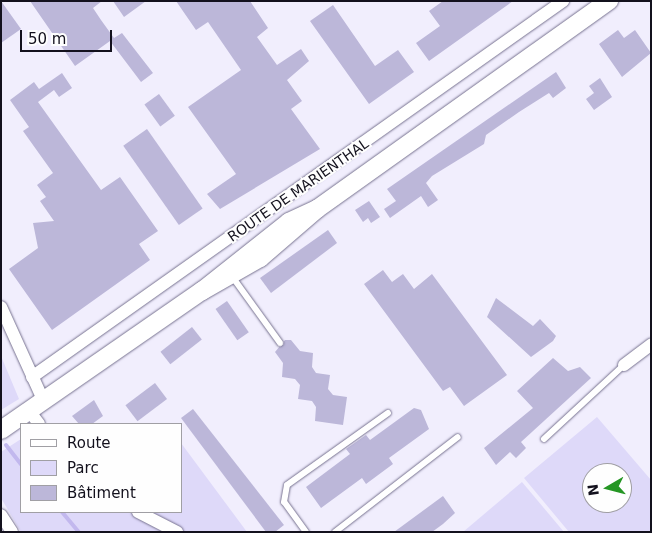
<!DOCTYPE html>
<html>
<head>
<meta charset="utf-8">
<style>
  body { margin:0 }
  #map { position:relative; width:652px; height:533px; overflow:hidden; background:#f1eefd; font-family:"DejaVu Sans",sans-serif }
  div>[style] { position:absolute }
  .green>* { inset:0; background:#ded9f9 }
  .stream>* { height:4px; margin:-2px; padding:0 2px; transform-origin:2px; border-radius:2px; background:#c2b8ee }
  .building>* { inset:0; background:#bcb7d9; transform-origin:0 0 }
  .roads { filter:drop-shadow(0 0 1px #777290) drop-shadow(0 0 1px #777290) }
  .lane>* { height:6px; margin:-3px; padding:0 3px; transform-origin:3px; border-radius:3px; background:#fff }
  .street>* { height:12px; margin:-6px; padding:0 6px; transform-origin:6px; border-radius:6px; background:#fff }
  .secondary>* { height:18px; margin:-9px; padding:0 9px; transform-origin:9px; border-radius:9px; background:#fff }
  span { translate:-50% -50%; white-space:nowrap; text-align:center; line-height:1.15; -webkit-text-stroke:4px #fefefe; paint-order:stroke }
  .street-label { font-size:14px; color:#13111d }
  .frame { position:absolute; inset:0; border:2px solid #13111d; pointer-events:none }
  .legend { position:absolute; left:20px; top:423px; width:162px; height:90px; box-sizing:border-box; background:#fefefe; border:1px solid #a09fa4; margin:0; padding:6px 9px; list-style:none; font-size:15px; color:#13111d }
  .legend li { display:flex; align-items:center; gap:10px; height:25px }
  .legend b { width:25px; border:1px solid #a09fa4 }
  .north { position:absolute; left:582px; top:463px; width:50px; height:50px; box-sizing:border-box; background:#fefefe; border:1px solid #a09fa4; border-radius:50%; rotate:262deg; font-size:14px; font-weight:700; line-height:20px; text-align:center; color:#13111d }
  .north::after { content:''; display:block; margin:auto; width:18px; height:22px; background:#259624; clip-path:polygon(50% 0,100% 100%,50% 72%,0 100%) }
  .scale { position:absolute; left:20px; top:30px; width:92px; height:22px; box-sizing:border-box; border:2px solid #13111d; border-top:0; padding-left:6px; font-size:15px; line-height:18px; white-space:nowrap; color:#13111d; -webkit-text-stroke:4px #fefefe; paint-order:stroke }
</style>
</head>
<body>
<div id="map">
  <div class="green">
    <div style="clip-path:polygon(1px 356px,19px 399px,1px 410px)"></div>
    <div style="clip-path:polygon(evenodd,597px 417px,651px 480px,651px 532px,569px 532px,524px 478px,597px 417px,592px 473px,622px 473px,622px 503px,592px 503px,592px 473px)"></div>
    <div style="clip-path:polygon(21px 439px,21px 512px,181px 512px,181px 443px,247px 532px,21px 532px,1px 498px,1px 452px)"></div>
    <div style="clip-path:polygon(522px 482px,564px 532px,463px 532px)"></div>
  </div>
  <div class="stream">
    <div style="left:6px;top:445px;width:24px;rotate:52deg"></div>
    <div style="left:62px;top:512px;width:26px;rotate:50deg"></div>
  </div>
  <div class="building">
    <div style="clip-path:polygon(1px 1px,21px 29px,1px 43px)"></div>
    <div style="clip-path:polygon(30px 1px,102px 1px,93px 8px,101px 20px,114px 38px,122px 33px,153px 73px,141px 82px,110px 41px,75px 66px)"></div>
    <div style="clip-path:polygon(113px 1px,146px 1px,124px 17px)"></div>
    <div style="clip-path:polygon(176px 1px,250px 1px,268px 28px,257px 37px,277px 65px,301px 49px,309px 61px,287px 80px,302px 101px,291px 109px,320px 149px,220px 209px,207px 194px,236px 174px,188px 107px,241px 70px,208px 22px,196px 30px)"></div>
    <div style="clip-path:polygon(443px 1px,513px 1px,429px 61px,416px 43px,440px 26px,429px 11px)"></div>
    <div style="clip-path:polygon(333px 5px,375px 66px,398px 50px,414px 72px,369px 104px,310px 21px)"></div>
    <div style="clip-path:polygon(618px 30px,624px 38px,635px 30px,651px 53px,622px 77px,599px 44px)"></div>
    <div style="clip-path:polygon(556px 72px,566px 88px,553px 98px,549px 93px,519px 112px,486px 135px,484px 144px,432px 176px,426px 183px,438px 200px,428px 207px,421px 196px,390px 218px,384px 209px,396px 201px,387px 189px)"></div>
    <div style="clip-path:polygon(62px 73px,72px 88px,59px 97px,54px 90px,38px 102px,101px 190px,120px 177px,158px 231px,139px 244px,150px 260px,52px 330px,9px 269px,38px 248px,33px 223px,54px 221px,40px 201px,46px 197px,37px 185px,53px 173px,23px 131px,29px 127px,10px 100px,34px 82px,39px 89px)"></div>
    <div style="clip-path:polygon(600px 78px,612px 97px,594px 110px,586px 99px,594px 93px,589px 86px)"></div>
    <div style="left:159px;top:94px;width:27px;height:18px;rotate:54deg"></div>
    <div style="left:147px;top:129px;width:97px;height:29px;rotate:55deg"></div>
    <div style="clip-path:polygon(369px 201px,380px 217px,371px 223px,368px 218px,363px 222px,355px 210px)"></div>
    <div style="clip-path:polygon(328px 230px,337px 243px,271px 293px,260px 278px)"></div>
    <div style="clip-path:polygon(383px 270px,392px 282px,403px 274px,414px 289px,432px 274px,507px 375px,464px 406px,450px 387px,443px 391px,364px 284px)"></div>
    <div style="clip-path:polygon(496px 298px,533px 326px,540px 319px,556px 336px,553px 341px,531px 357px,487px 317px)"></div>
    <div style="left:227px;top:301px;width:38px;height:14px;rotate:55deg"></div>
    <div style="left:192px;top:327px;width:16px;height:40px;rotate:52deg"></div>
    <div style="clip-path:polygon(285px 340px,291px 340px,300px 351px,313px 353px,312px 367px,316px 373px,330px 375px,328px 389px,333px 395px,347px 397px,343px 425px,315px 421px,316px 407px,312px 401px,298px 399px,300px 385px,295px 379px,282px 377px,283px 363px,275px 352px)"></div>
    <div style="clip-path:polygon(553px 358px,568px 371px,580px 367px,591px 378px,521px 442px,526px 448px,516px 458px,510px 452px,496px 465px,484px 448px,533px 408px,517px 391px)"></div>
    <div style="left:155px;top:383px;width:20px;height:37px;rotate:53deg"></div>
    <div style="clip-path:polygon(94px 400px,103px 416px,92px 424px,79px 424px,72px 416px)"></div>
    <div style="clip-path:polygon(414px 408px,421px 410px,429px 429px,389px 458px,393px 464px,366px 484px,362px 478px,321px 508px,306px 487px,350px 454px,346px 449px,366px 435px,370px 440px)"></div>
    <div style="clip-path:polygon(193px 409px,284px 525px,275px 532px,266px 532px,181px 418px)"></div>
    <div style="clip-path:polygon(443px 496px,455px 513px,443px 524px,432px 532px,394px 532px)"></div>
  </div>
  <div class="roads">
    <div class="lane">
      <div style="left:231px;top:275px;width:84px;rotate:54.2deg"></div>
      <div style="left:544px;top:439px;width:109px;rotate:-42.8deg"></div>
      <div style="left:306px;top:532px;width:37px;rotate:-126deg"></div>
      <div style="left:284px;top:502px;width:17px;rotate:-80deg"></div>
      <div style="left:287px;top:485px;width:124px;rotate:-35.5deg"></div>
      <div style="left:335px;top:532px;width:155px;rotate:-37.7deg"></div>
    </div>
    <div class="street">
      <div style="left:1px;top:307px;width:104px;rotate:65.6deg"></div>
      <div style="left:624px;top:365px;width:34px;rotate:-37deg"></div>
      <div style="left:32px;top:377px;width:651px;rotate:-35.3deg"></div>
      <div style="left:30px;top:412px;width:15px;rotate:53deg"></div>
      <div style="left:138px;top:512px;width:44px;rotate:27.1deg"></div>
      <div style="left:1px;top:515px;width:20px;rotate:57deg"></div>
    </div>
    <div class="secondary">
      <div style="left:317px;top:209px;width:359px;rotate:-35.5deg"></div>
      <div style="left:1px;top:430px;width:244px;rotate:-34.7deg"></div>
      <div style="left:202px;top:291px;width:111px;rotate:-38.4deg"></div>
      <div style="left:289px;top:222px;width:31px;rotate:-25deg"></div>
      <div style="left:317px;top:209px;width:75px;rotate:139.3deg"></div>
      <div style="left:260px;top:258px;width:67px;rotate:150.4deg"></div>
    </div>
  </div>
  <div class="street-label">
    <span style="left:298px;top:190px;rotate:-35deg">ROUTE DE MARIENTHAL</span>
  </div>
  <div class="frame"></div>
  <ul class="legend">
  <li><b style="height:6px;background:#fff"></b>Route</li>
  <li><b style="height:14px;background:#ded9f9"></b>Parc</li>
  <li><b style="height:14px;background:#bcb7d9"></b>Bâtiment</li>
  </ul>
  <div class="north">N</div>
  <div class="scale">50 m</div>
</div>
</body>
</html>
